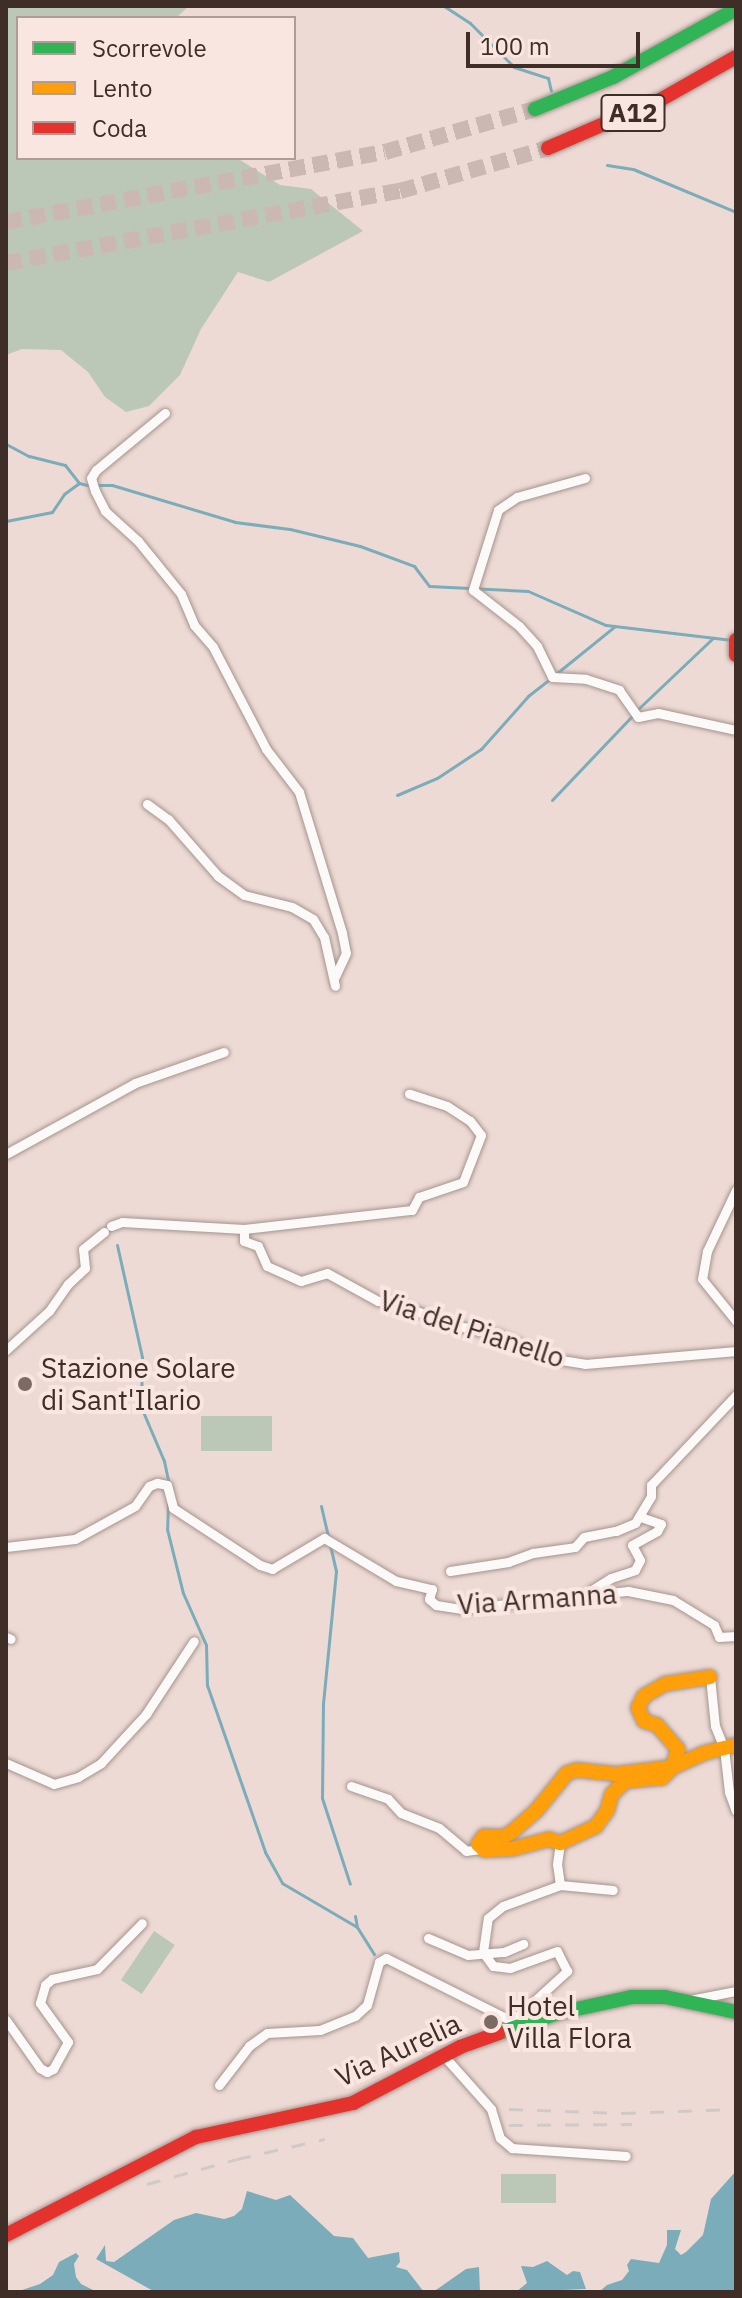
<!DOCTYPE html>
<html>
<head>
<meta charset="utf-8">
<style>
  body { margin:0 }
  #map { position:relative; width:742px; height:2298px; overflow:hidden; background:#eedad4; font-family:"IBM Plex Sans",sans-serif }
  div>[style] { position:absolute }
  .green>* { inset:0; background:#bbc8b7; transform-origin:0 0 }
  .water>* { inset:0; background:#7bacb9 }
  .stream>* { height:3px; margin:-1.5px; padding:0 1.5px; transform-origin:1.5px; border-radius:1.5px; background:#7bacb9 }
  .highway-tunnel>* { height:16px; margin-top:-8px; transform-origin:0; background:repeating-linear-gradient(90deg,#cbb8b2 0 16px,transparent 0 24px) }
  .roads { filter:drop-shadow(0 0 2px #a4948f) drop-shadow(0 0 2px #a4948f) }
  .street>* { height:9px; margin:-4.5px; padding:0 4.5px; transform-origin:4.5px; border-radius:4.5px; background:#fcf9f9 }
  .fast>* { height:14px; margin:-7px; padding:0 7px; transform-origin:7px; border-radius:7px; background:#30b455 }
  .slow>* { height:14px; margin:-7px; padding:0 7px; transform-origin:7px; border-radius:7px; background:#ff9f0a }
  .jam>* { height:14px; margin:-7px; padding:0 7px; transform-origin:7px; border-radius:7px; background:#e5322d }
  .rail>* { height:3px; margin-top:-1.5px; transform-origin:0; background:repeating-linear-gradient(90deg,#cfcac7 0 14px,transparent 0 28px) }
  .dots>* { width:22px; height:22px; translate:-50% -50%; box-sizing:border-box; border:4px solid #f9e6e1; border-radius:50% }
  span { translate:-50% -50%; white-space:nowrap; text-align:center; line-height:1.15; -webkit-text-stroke:8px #f9e6e1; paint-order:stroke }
  .shield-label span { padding:2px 6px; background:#f9e6e1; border:2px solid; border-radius:6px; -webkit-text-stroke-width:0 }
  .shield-label { font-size:26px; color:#3f2e28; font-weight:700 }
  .street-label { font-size:28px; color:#3f2e28 }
  .poi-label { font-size:28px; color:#3f2e28 }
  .left { translate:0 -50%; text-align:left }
  .frame { position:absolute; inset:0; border:8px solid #3f2e28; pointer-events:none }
  .legend { position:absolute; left:16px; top:16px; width:280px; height:144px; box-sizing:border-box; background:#f9e6e1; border:2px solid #af9c97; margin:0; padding:10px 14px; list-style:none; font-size:24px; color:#3f2e28 }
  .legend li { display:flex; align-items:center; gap:16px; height:40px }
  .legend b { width:40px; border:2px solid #af9c97 }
  .scale { position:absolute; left:466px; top:32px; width:174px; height:36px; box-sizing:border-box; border:4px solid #3f2e28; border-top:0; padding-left:10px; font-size:24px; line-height:28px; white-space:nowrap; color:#3f2e28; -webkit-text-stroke:6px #f9e6e1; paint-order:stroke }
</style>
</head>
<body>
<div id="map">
  <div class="green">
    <div style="clip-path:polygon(6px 6px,189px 6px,176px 18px,18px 18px,18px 158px,237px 158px,280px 185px,311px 189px,363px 231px,269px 282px,238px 272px,201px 329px,180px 375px,149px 406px,126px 412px,105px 397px,88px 372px,61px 350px,22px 349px,6px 355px)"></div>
    <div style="left:272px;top:1416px;width:35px;height:71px;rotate:90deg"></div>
    <div style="left:154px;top:1931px;width:25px;height:59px;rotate:34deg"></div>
    <div style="left:501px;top:2174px;width:55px;height:29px"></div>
  </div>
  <div class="water">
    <div style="clip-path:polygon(736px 2171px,736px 2292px,599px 2292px,607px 2285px,622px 2280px,629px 2271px,627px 2265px,631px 2259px,659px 2263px,667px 2245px,667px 2230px,681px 2230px,675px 2249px,681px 2255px,686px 2252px,703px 2235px,711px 2199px)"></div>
    <div style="clip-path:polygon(247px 2191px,276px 2200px,290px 2195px,334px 2236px,353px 2238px,368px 2258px,399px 2252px,400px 2262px,396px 2267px,407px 2270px,424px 2292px,155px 2292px,96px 2259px,105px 2245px,106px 2261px,114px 2262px,174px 2220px,196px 2213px,224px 2219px,234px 2216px,242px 2209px)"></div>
    <div style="clip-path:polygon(76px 2253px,79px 2256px,74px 2264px,76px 2277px,81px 2284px,97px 2292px,16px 2292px,40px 2284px,53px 2275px,59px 2262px)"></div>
    <div style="clip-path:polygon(547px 2261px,567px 2275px,573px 2271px,580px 2272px,586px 2289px,516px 2292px,527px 2283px,521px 2266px,533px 2267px)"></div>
    <div style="clip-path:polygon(479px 2267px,480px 2292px,433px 2292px,466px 2269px)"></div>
  </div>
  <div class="stream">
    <div style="left:444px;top:6px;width:31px;rotate:33deg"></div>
    <div style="left:470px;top:23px;width:62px;rotate:45deg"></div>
    <div style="left:514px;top:67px;width:36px;rotate:18deg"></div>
    <div style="left:548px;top:78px;width:13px;rotate:77deg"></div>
    <div style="left:607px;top:165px;width:26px;rotate:9deg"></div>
    <div style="left:633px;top:169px;width:112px;rotate:22.7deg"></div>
    <div style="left:6px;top:444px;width:26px;rotate:28deg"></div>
    <div style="left:29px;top:456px;width:37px;rotate:14deg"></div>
    <div style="left:65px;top:465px;width:23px;rotate:52deg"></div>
    <div style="left:79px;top:483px;width:8px;rotate:14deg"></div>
    <div style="left:87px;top:485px;width:25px"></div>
    <div style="left:112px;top:485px;width:128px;rotate:16.7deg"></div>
    <div style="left:235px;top:522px;width:55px;rotate:7.3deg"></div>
    <div style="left:290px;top:529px;width:72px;rotate:13.7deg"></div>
    <div style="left:360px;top:546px;width:58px;rotate:20.3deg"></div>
    <div style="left:414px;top:566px;width:25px;rotate:53deg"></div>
    <div style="left:429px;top:586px;width:99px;rotate:2.9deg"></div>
    <div style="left:528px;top:591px;width:85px;rotate:23.6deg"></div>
    <div style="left:606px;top:625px;width:127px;rotate:6.8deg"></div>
    <div style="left:6px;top:521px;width:47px;rotate:-11.1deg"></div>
    <div style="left:52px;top:512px;width:22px;rotate:-56deg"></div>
    <div style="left:64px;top:494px;width:19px;rotate:-36deg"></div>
    <div style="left:557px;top:673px;width:75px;rotate:-39deg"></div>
    <div style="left:637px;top:710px;width:105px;rotate:-43.5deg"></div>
    <div style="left:397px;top:795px;width:43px;rotate:-23deg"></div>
    <div style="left:437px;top:778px;width:53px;rotate:-33.4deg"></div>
    <div style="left:481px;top:749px;width:71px;rotate:-48.4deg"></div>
    <div style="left:528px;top:696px;width:29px;rotate:-38deg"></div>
    <div style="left:552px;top:800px;width:116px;rotate:-46.4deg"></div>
    <div style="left:117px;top:1245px;width:115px;rotate:77.4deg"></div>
    <div style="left:142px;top:1357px;width:50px;rotate:91.1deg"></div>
    <div style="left:141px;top:1407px;width:59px;rotate:66.9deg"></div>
    <div style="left:164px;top:1461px;width:25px;rotate:78deg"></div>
    <div style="left:168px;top:1504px;width:25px;rotate:92deg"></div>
    <div style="left:167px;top:1529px;width:66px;rotate:76deg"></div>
    <div style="left:183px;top:1593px;width:57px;rotate:66.1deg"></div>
    <div style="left:206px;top:1645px;width:40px;rotate:88.6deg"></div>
    <div style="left:207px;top:1685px;width:177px;rotate:70.8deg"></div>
    <div style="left:265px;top:1852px;width:35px;rotate:61deg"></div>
    <div style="left:282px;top:1883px;width:87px;rotate:30.4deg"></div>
    <div style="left:357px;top:1927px;width:32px;rotate:58deg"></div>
    <div style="left:321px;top:1506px;width:32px;rotate:77deg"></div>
    <div style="left:330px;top:1545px;width:27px;rotate:77deg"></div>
    <div style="left:336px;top:1571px;width:133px;rotate:95.6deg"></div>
    <div style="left:323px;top:1703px;width:95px;rotate:90.6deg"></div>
    <div style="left:322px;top:1798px;width:90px;rotate:72deg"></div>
    <div style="left:355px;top:1916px;width:11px;rotate:80deg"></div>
  </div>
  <div class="highway-tunnel">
    <div style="left:6px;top:222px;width:385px;rotate:-10.5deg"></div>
    <div style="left:385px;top:152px;width:156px;rotate:-16deg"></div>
    <div style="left:6px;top:263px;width:401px;rotate:-10.4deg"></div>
    <div style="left:400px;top:191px;width:154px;rotate:-16.2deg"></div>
  </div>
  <div class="roads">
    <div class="street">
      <div style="left:165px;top:413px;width:89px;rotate:140.4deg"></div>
      <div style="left:96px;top:470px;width:9px;rotate:122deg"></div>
      <div style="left:91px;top:478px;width:14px;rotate:73deg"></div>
      <div style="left:95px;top:491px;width:22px;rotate:63deg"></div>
      <div style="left:105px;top:511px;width:45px;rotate:42.3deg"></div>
      <div style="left:138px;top:541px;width:68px;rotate:50.9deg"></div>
      <div style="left:181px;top:594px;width:34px;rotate:67deg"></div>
      <div style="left:194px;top:625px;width:29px;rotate:49deg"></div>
      <div style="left:213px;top:647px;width:115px;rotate:62.5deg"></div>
      <div style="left:266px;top:749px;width:54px;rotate:52.5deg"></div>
      <div style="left:299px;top:792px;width:147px;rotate:73deg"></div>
      <div style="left:342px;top:933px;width:20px;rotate:79deg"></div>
      <div style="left:346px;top:953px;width:26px;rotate:115deg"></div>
      <div style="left:585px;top:478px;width:71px;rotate:164.4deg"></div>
      <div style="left:517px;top:497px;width:23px;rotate:146deg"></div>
      <div style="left:498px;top:510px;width:84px;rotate:107.4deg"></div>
      <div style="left:473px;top:590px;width:58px;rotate:38deg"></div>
      <div style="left:519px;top:626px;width:27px;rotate:48deg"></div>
      <div style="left:537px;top:646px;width:34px;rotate:64deg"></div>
      <div style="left:552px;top:677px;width:34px;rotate:3deg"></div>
      <div style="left:586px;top:679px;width:35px;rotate:18deg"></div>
      <div style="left:619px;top:690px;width:33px;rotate:55deg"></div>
      <div style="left:638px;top:717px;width:20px;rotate:-11deg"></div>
      <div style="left:658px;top:713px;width:80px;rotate:12.3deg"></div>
      <div style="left:147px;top:804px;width:26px;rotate:36deg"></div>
      <div style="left:168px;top:819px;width:76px;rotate:48.7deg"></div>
      <div style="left:218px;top:876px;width:32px;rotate:36deg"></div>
      <div style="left:244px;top:895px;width:49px;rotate:14deg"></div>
      <div style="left:292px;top:907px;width:24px;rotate:30deg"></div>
      <div style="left:313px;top:919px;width:21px;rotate:59deg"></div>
      <div style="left:324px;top:937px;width:50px;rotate:77.3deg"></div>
      <div style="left:6px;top:1154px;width:147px;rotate:-28.8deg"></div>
      <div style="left:135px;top:1083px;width:94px;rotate:-19.2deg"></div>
      <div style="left:736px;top:1190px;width:68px;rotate:115.4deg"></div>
      <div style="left:707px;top:1251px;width:28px;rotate:100deg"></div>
      <div style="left:702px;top:1279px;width:54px;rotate:51deg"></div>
      <div style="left:111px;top:1226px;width:12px;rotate:-20deg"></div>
      <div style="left:122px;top:1222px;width:122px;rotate:3.3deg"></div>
      <div style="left:244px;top:1229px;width:169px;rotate:-6.5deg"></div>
      <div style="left:412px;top:1210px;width:15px;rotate:-62deg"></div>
      <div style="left:419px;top:1197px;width:46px;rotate:-18.8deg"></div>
      <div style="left:463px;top:1182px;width:50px;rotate:-69deg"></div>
      <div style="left:481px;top:1135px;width:18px;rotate:-128deg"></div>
      <div style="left:470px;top:1121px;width:27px;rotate:-147deg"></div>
      <div style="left:447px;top:1106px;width:40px;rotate:-162deg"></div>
      <div style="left:244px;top:1229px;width:12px;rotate:90deg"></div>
      <div style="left:244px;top:1241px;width:15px;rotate:20deg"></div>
      <div style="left:258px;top:1246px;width:22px;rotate:66deg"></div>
      <div style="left:267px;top:1266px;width:37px;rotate:24deg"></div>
      <div style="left:301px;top:1281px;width:27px;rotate:-17deg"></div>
      <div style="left:327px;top:1273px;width:58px;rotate:28.8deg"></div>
      <div style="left:378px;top:1301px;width:16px;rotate:4deg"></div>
      <div style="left:394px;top:1302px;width:59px;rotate:21.8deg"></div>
      <div style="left:449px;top:1324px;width:52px;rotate:12.2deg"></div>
      <div style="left:500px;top:1335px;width:60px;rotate:23.6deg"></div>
      <div style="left:555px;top:1359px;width:30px;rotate:9deg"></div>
      <div style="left:585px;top:1364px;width:152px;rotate:-4.9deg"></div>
      <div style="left:6px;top:1350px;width:58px;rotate:-42.2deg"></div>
      <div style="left:49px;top:1311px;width:33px;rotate:-55deg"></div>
      <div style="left:68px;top:1284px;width:23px;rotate:-43deg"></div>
      <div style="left:85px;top:1268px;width:19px;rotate:-96deg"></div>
      <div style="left:83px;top:1249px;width:27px;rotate:-39deg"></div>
      <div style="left:6px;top:1547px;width:69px;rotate:-6.6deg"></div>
      <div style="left:75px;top:1539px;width:68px;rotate:-28.8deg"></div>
      <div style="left:135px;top:1506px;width:24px;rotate:-55deg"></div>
      <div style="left:149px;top:1486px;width:9px;rotate:-21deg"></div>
      <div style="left:157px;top:1483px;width:10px;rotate:11deg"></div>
      <div style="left:167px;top:1485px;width:24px;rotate:75deg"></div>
      <div style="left:173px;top:1508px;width:104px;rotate:33.2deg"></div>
      <div style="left:260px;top:1565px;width:13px;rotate:18deg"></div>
      <div style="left:272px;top:1569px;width:61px;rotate:-30.8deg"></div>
      <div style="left:324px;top:1538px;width:84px;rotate:30.8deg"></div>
      <div style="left:396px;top:1581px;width:37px;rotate:13deg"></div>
      <div style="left:432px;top:1589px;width:10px;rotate:107deg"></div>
      <div style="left:429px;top:1599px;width:9px;rotate:41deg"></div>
      <div style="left:436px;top:1605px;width:25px;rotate:9deg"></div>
      <div style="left:461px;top:1609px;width:168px;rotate:-6.2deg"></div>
      <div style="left:628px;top:1591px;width:46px;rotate:11.3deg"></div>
      <div style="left:673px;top:1600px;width:48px;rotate:31.4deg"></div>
      <div style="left:714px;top:1625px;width:13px;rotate:67deg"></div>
      <div style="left:719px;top:1637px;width:17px;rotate:-3deg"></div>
      <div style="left:450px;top:1571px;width:59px;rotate:-8.8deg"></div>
      <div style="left:508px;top:1562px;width:27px;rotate:-20deg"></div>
      <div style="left:533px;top:1553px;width:42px;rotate:-8.1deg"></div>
      <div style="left:575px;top:1547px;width:13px;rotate:-48deg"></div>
      <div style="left:584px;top:1537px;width:33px;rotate:-11deg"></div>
      <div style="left:616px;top:1531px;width:21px;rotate:-23deg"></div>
      <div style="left:635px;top:1523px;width:31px;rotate:-59deg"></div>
      <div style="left:651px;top:1496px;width:11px;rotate:-90deg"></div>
      <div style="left:651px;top:1485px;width:124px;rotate:-46.6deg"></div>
      <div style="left:587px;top:1593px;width:28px;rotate:-32deg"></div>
      <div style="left:611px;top:1578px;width:25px;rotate:-18deg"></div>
      <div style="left:635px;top:1570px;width:11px;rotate:-63deg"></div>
      <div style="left:640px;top:1560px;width:17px;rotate:-118deg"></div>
      <div style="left:632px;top:1545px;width:29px;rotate:-29deg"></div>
      <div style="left:657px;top:1531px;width:8px;rotate:-60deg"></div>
      <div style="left:661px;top:1524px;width:21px;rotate:-161deg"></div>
      <div style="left:6px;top:1637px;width:5px;rotate:22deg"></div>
      <div style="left:710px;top:1677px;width:49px;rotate:84.2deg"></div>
      <div style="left:715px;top:1726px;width:24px;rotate:68deg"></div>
      <div style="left:724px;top:1748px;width:44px;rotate:83.5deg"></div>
      <div style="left:729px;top:1792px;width:20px;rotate:70deg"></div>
      <div style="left:6px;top:1763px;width:52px;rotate:23.6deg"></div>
      <div style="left:54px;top:1784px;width:25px;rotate:-16deg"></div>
      <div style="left:78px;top:1777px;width:27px;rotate:-31deg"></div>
      <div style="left:101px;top:1763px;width:67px;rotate:-47.4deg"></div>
      <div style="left:146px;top:1714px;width:87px;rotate:-56.7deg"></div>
      <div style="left:351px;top:1786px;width:39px;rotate:19deg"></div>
      <div style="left:388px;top:1799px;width:19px;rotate:47deg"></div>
      <div style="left:401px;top:1813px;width:41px;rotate:21.5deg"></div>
      <div style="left:439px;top:1828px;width:35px;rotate:40deg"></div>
      <div style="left:466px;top:1851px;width:14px;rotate:-8deg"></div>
      <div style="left:560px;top:1885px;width:53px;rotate:5.4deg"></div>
      <div style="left:428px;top:1938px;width:43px;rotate:23deg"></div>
      <div style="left:468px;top:1955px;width:36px;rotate:-5deg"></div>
      <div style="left:504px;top:1952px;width:21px;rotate:-23deg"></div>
      <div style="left:690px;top:2000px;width:47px;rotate:-11.1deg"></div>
      <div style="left:6px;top:2020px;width:59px;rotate:54.7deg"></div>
      <div style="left:40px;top:2068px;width:8px;rotate:30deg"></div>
      <div style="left:47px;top:2072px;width:7px;rotate:-27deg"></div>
      <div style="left:53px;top:2069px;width:31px;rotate:-61deg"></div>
      <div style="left:68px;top:2042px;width:48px;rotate:-125.7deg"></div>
      <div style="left:40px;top:2003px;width:19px;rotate:-74deg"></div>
      <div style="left:45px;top:1985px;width:9px;rotate:-41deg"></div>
      <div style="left:52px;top:1979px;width:46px;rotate:-12.5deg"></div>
      <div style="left:97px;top:1969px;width:64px;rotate:-45.6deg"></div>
      <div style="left:509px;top:2024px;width:79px;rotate:-42.4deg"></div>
      <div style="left:567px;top:1971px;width:22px;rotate:-117deg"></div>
      <div style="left:557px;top:1951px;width:50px;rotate:160.1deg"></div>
      <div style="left:510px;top:1968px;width:17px;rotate:-173deg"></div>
      <div style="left:493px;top:1966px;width:17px;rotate:-126deg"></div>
      <div style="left:483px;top:1952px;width:34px;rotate:-82deg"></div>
      <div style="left:488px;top:1918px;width:19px;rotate:-39deg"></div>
      <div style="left:503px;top:1906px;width:61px;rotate:-20.2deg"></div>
      <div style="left:560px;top:1885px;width:21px;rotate:-98deg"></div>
      <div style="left:557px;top:1864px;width:21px;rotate:-82deg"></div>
      <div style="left:444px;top:2056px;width:71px;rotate:48.4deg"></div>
      <div style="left:491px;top:2109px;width:30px;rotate:73deg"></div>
      <div style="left:500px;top:2138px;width:16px;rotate:40deg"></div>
      <div style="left:512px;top:2148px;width:114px;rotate:4deg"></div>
      <div style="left:219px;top:2085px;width:49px;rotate:-52.4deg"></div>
      <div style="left:249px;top:2046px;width:22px;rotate:-36deg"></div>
      <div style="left:267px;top:2033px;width:53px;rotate:-3.2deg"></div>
      <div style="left:320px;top:2030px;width:38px;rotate:-22deg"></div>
      <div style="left:355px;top:2016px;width:16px;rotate:-43deg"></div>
      <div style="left:367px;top:2005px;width:45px;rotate:-74.4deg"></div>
      <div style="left:379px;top:1962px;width:8px;rotate:-30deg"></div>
      <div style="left:386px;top:1958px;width:139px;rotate:26.6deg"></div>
    </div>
    <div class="fast">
      <div style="left:535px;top:109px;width:84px;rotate:-22.3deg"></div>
      <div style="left:613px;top:77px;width:141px;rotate:-28.9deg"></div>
      <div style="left:499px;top:2033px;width:62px;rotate:-18.7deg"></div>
      <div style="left:558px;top:2013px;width:76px;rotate:-12.2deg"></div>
      <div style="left:632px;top:1997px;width:33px"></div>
      <div style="left:665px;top:1997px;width:73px;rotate:11.9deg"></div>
    </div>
    <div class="slow">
      <div style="left:710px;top:1677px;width:46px;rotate:171.2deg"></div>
      <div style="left:665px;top:1684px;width:24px;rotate:150deg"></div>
      <div style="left:644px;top:1696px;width:13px;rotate:117deg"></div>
      <div style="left:638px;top:1708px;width:14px;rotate:65deg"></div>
      <div style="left:644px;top:1721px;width:14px;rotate:17deg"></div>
      <div style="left:657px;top:1725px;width:32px;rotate:49deg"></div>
      <div style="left:678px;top:1749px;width:19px;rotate:106deg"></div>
      <div style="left:673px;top:1767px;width:57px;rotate:173deg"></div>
      <div style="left:616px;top:1774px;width:39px;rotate:-174deg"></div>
      <div style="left:577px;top:1770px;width:10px;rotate:163deg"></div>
      <div style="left:567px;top:1773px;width:49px;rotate:129.2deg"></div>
      <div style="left:536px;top:1811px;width:32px;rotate:139deg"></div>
      <div style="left:512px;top:1832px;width:10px;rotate:151deg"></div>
      <div style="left:503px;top:1837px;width:19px;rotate:-177deg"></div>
      <div style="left:484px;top:1836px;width:10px;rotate:127deg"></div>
      <div style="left:478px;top:1844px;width:8px;rotate:45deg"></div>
      <div style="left:484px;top:1850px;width:28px;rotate:-2deg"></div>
      <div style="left:512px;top:1849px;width:38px;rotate:-15deg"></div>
      <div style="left:549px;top:1839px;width:12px;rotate:20deg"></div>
      <div style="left:560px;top:1843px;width:40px;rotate:-25deg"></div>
      <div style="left:596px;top:1826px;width:19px;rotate:-54deg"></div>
      <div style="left:607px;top:1811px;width:18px;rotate:-74deg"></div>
      <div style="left:612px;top:1794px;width:19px;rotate:-43deg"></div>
      <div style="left:626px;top:1781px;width:36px;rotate:-5deg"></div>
      <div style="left:662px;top:1778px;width:16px;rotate:-45deg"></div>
      <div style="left:673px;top:1767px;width:34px;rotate:-24deg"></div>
      <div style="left:704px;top:1753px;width:33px;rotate:-14deg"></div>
    </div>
    <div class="jam">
      <div style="left:548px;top:148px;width:122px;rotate:-23.2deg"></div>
      <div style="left:660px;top:100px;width:87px;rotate:-29.5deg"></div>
      <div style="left:736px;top:640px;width:15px;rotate:90deg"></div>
      <div style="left:6px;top:2235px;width:214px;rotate:-27.3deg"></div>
      <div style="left:196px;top:2137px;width:161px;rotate:-12.2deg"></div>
      <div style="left:353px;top:2103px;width:121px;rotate:-27.6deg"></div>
      <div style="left:460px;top:2047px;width:41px;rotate:-19.7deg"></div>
    </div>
  </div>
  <div class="rail">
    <div style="left:509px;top:2109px;width:113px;rotate:2deg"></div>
    <div style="left:622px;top:2113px;width:114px;rotate:-2deg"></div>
    <div style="left:509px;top:2125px;width:123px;rotate:-0.5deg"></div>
    <div style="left:147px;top:2184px;width:93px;rotate:-15.5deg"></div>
    <div style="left:237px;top:2159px;width:90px;rotate:-12.8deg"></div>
  </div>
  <div class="dots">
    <div style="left:25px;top:1384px;background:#7c6a64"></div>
    <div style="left:491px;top:2022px;background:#7c6a64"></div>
  </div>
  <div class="shield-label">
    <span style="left:633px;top:113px">A12</span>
  </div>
  <div class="street-label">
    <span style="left:472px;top:1329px;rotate:18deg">Via del Pianello</span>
    <span style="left:537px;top:1599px;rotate:-4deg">Via Armanna</span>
    <span style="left:398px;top:2050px;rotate:-25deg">Via Aurelia</span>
  </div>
  <div class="poi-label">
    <span class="left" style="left:41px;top:1384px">Stazione Solare<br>di Sant'Ilario</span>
    <span class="left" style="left:507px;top:2022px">Hotel<br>Villa Flora</span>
  </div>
  <div class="frame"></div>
  <ul class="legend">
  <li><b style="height:10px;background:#30b455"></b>Scorrevole</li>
  <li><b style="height:10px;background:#ff9f0a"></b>Lento</li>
  <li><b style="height:10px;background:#e5322d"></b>Coda</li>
  </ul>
  <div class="scale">100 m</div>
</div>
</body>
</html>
